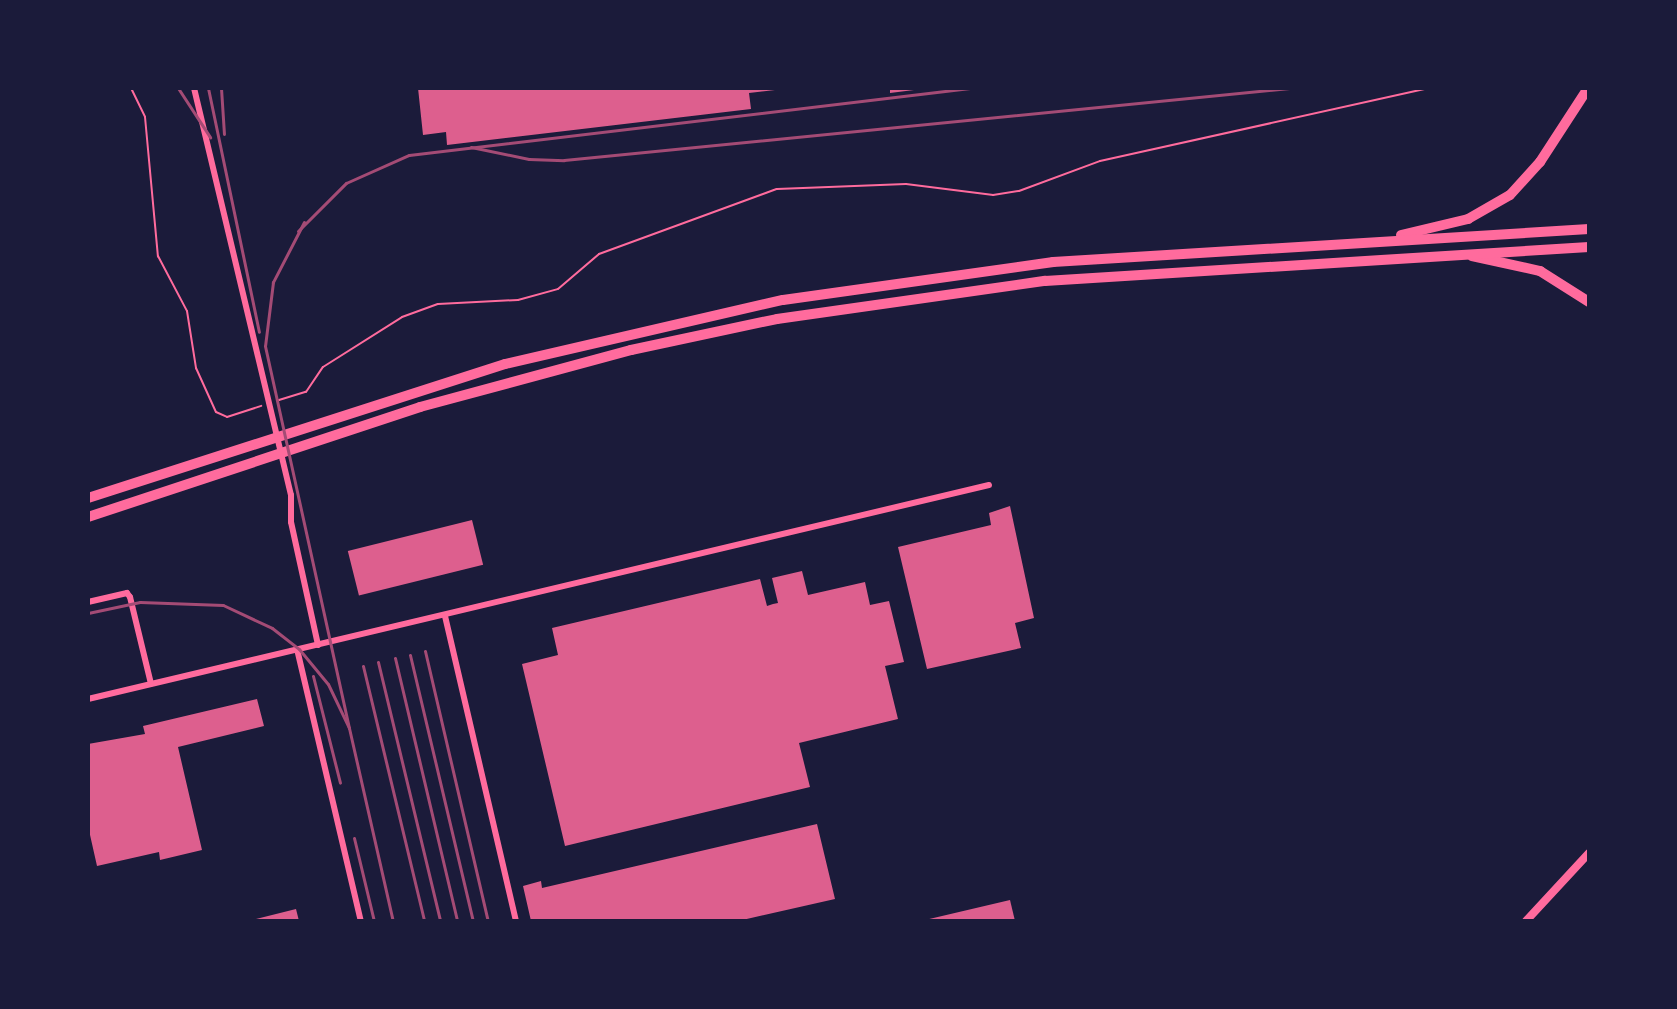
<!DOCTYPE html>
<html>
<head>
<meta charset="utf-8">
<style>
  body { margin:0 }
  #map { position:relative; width:1677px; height:1009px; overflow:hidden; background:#1b1b3a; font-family:Roboto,sans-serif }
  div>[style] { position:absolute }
  .building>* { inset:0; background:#dd5f8e; transform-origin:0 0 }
  .path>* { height:2px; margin:-1px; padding:0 1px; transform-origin:1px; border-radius:1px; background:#ff6b9d }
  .minor>* { height:6px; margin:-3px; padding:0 3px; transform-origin:3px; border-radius:3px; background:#ff6b9d }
  .secondary>* { height:8px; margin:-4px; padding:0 4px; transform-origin:4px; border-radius:4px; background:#ff6b9d }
  .motorway>* { height:10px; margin:-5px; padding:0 5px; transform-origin:5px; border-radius:5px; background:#ff6b9d }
  .rail>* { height:3px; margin:-1.5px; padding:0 1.5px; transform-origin:1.5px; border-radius:1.5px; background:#a44b75 }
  span { translate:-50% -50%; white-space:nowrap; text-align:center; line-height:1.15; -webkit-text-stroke:8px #1b1b3a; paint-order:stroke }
  .frame { position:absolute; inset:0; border:90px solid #1b1b3a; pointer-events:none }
</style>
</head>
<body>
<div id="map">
  <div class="building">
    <div style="clip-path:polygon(418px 88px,775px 88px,775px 90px,749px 93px,751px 109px,447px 145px,446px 132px,423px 135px)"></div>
    <div style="clip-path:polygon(890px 88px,914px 88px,914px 90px,890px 93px)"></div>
    <div style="clip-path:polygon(1010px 506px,1034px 618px,1015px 623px,1021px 648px,927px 669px,898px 547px,991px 525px,989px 513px)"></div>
    <div style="left:472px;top:520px;width:46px;height:128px;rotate:76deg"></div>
    <div style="clip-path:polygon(802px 571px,808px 595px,865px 582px,870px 605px,889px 601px,904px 662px,885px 666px,898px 719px,799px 743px,810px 787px,565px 846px,522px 664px,558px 655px,552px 628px,760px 579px,767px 606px,773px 604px,778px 603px,772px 578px)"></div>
    <div style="clip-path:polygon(257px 699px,264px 726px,178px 747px,202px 850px,160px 860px,159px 852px,97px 866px,88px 826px,88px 744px,145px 734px,143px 726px)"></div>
    <div style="clip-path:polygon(817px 824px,835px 899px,738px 921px,531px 921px,523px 886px,541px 881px,542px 888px)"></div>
    <div style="clip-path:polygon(1010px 900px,1015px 921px,925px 921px,925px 920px)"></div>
    <div style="clip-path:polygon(296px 909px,299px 921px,252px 921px,252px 920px)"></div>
  </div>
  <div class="path">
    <div style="left:131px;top:88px;width:32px;rotate:64deg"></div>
    <div style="left:145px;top:117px;width:140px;rotate:84.7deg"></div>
    <div style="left:158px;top:256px;width:62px;rotate:62.2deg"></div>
    <div style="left:187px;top:311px;width:58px;rotate:81deg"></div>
    <div style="left:196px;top:368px;width:48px;rotate:65.6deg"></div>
    <div style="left:216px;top:412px;width:12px;rotate:24deg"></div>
    <div style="left:227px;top:417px;width:36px;rotate:-18deg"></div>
    <div style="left:279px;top:400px;width:28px;rotate:-17deg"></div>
    <div style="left:306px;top:392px;width:30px;rotate:-56deg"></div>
    <div style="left:323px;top:367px;width:93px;rotate:-32.3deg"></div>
    <div style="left:402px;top:317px;width:38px;rotate:-20deg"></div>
    <div style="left:438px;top:304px;width:80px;rotate:-2.9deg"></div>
    <div style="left:518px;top:300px;width:41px;rotate:-15.4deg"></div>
    <div style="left:558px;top:289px;width:54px;rotate:-40.5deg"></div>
    <div style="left:599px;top:254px;width:189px;rotate:-20.1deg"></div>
    <div style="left:777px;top:189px;width:129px;rotate:-2.2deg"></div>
    <div style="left:906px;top:184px;width:88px;rotate:7.2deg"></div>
    <div style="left:993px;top:195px;width:26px;rotate:-9deg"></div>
    <div style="left:1019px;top:191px;width:86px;rotate:-20.3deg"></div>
    <div style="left:1100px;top:161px;width:337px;rotate:-12.5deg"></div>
  </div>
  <div class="minor">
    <div style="left:194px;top:88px;width:418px;rotate:76.6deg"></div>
    <div style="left:291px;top:495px;width:27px;rotate:90deg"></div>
    <div style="left:291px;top:522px;width:126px;rotate:77.6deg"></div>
    <div style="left:88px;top:602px;width:40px;rotate:-13deg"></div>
    <div style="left:127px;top:593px;width:5px;rotate:53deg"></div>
    <div style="left:130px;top:597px;width:89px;rotate:76.4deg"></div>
    <div style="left:445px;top:616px;width:313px;rotate:76.9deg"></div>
    <div style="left:297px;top:649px;width:279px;rotate:76.8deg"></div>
    <div style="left:88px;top:699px;width:926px;rotate:-13.36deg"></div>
  </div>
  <div class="secondary">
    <div style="left:1526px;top:921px;width:93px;rotate:-47.2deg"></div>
  </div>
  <div class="motorway">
    <div style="left:1401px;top:235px;width:69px;rotate:-13.4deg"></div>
    <div style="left:1468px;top:219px;width:48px;rotate:-29.7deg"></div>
    <div style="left:1510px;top:195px;width:45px;rotate:-47.7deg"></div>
    <div style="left:1540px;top:162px;width:88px;rotate:-57deg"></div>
    <div style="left:1472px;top:256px;width:70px;rotate:12.4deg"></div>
    <div style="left:1540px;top:271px;width:58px;rotate:32.3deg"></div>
    <div style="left:88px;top:498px;width:438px;rotate:-17.8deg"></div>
    <div style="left:505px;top:364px;width:285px;rotate:-13deg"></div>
    <div style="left:783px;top:300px;width:273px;rotate:-8deg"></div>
    <div style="left:1053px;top:262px;width:537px;rotate:-3.52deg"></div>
    <div style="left:88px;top:517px;width:350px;rotate:-18.3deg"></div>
    <div style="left:420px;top:407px;width:219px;rotate:-15.1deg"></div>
    <div style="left:631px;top:350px;width:149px;rotate:-12deg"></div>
    <div style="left:777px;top:319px;width:271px;rotate:-8.1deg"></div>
    <div style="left:1045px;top:281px;width:545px;rotate:-3.58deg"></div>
  </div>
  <div class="rail">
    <div style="left:178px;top:88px;width:59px;rotate:56.9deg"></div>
    <div style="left:208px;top:88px;width:249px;rotate:78.2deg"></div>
    <div style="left:221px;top:88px;width:46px;rotate:86.3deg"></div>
    <div style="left:471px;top:147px;width:59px;rotate:11.7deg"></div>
    <div style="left:529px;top:159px;width:35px;rotate:2deg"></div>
    <div style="left:564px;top:160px;width:729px;rotate:-5.67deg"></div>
    <div style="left:304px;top:222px;width:68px;rotate:117.3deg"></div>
    <div style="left:273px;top:282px;width:64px;rotate:97.1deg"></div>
    <div style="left:265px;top:346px;width:391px;rotate:77.6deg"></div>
    <div style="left:298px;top:231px;width:68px;rotate:-45deg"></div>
    <div style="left:346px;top:183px;width:69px;rotate:-24deg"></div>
    <div style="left:409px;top:155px;width:565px;rotate:-6.81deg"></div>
    <div style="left:88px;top:613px;width:53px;rotate:-11.9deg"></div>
    <div style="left:140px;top:602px;width:83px;rotate:2.1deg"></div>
    <div style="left:223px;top:605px;width:54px;rotate:25.1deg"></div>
    <div style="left:272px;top:628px;width:34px;rotate:38deg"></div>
    <div style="left:299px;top:649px;width:45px;rotate:50.4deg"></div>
    <div style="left:328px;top:684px;width:49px;rotate:64.5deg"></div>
    <div style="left:349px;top:728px;width:198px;rotate:77.2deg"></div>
    <div style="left:425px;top:651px;width:277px;rotate:76.9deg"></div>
    <div style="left:410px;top:655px;width:273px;rotate:76.7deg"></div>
    <div style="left:395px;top:658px;width:270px;rotate:76.7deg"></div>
    <div style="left:378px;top:662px;width:266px;rotate:76.5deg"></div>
    <div style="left:363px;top:666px;width:262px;rotate:76.5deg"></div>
    <div style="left:313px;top:676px;width:110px;rotate:75.8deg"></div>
    <div style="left:354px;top:838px;width:85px;rotate:76.5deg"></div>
  </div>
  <div class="frame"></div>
</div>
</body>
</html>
